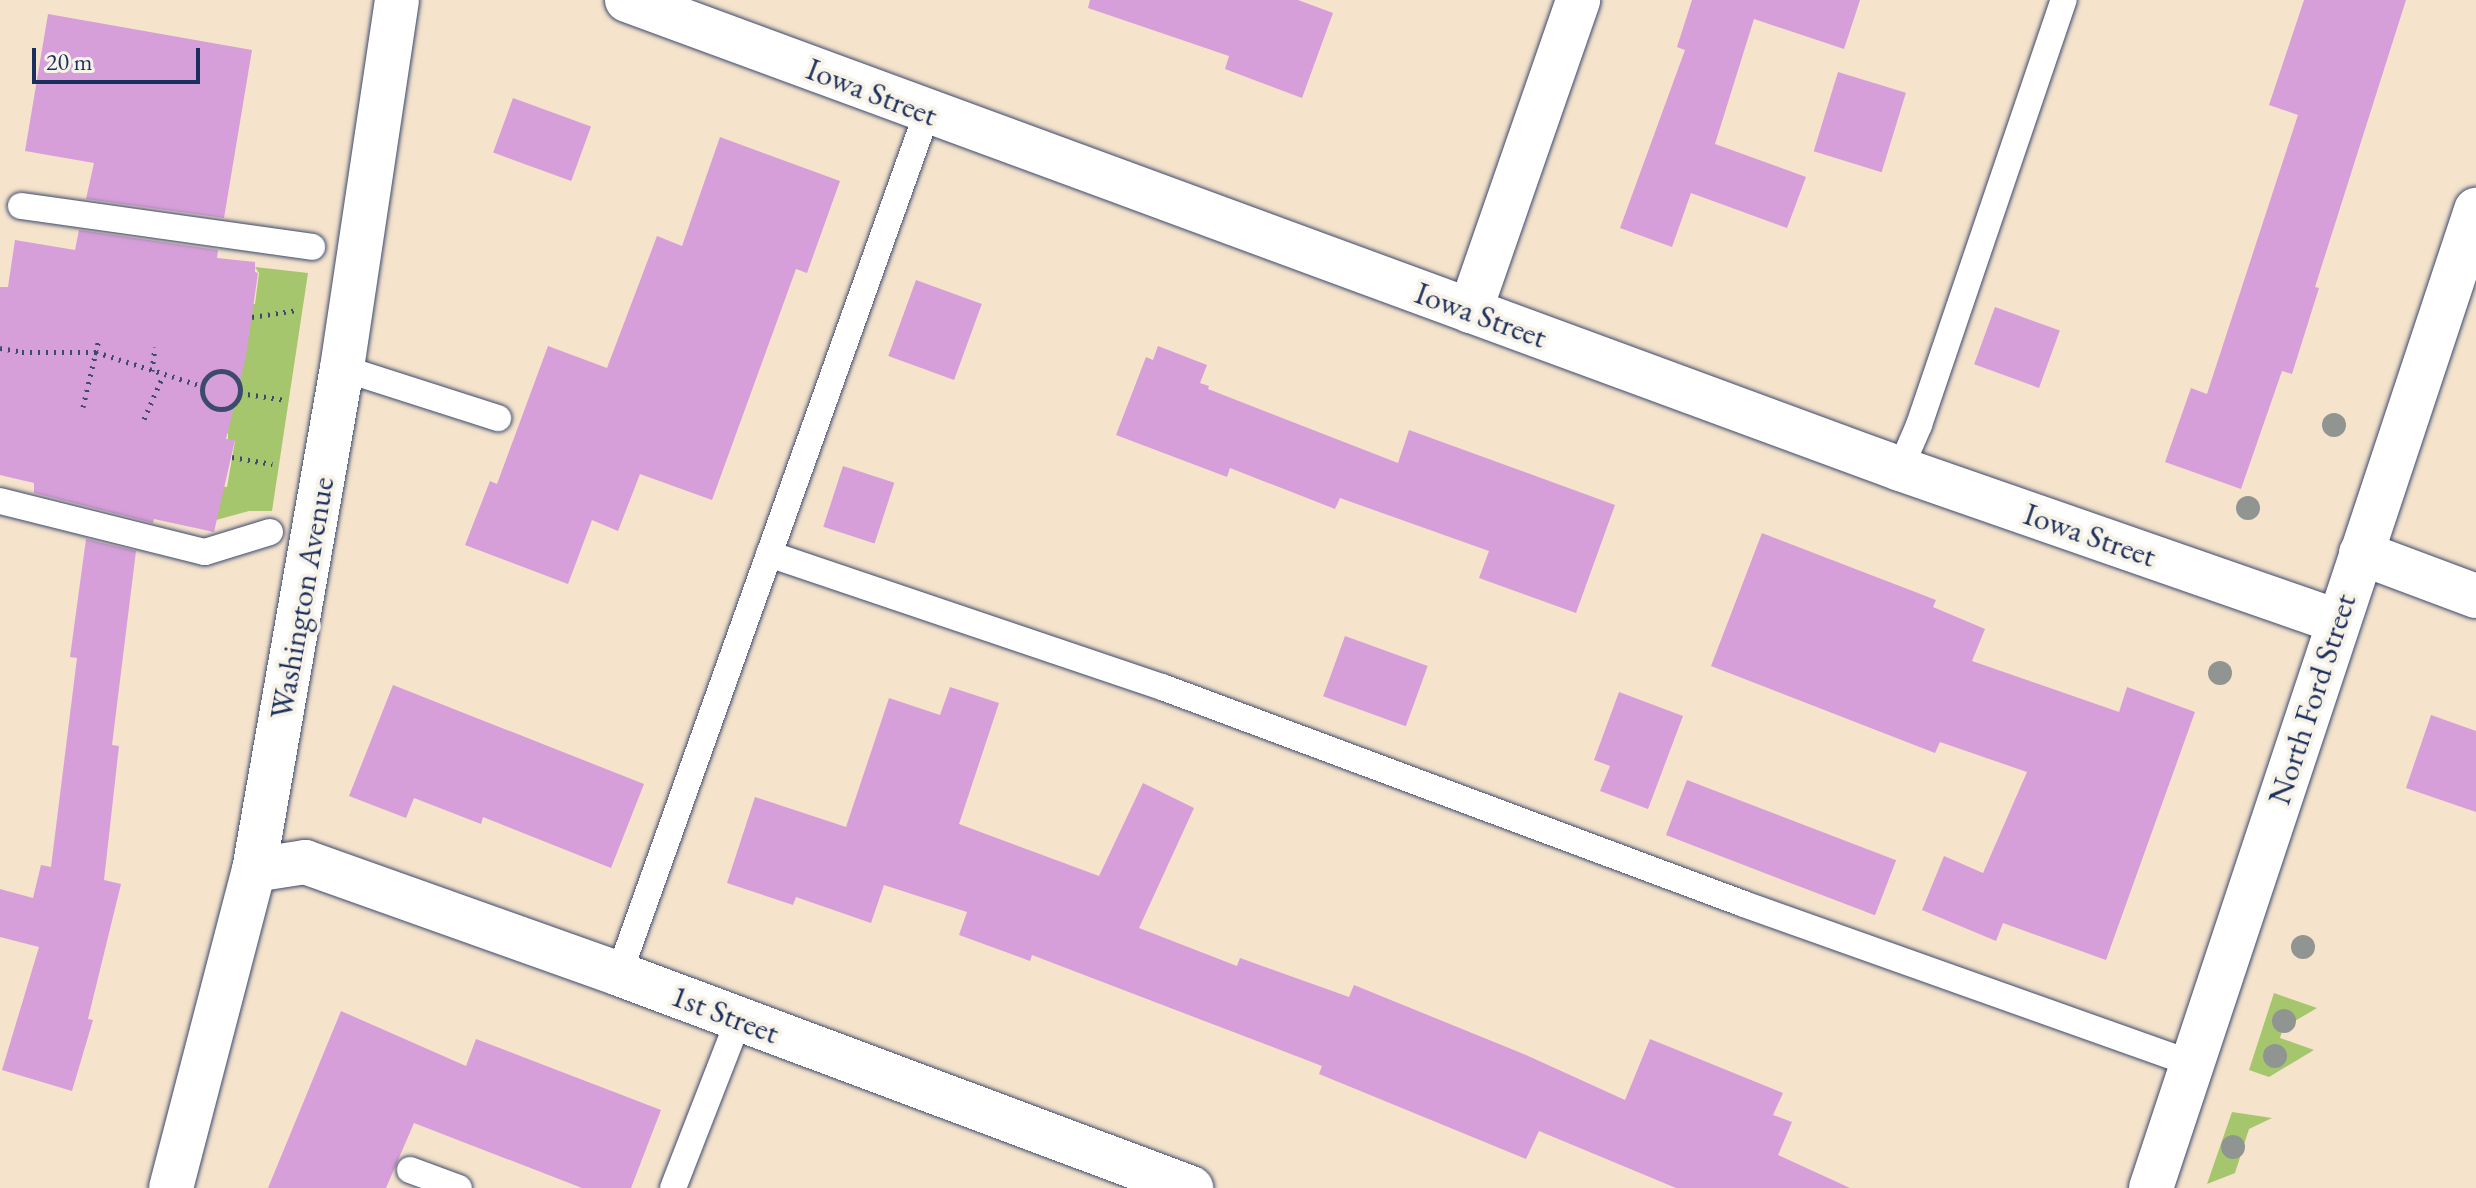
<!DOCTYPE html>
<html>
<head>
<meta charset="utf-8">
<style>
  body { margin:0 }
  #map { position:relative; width:2476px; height:1188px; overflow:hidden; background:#f5e3cc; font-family:"EB Garamond",serif }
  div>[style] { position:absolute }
  .green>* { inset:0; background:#a6c66e }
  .building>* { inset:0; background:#d69fd9; transform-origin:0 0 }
  .path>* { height:5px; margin-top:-2.5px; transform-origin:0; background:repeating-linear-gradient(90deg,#3c4a6e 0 2px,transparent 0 8px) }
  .path>.ring { margin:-2.5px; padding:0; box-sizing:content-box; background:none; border:5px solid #3c4a6e; border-radius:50% }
  .roads { filter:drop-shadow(0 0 2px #3c4a6e) drop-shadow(0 0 2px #3c4a6e) }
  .service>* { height:26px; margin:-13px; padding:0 13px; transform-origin:13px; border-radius:13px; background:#fff }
  .minor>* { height:44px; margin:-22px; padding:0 22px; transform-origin:22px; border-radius:22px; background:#fff }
  .tertiary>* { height:44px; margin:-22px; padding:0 22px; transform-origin:22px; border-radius:22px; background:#fff }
  .trees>* { width:24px; height:24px; margin:-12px; border-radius:50%; background:#909592 }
  span { translate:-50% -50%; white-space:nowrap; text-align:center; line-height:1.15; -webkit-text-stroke:8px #f7f3e8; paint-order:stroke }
  .street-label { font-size:32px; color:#1b2f5e }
  .scale { position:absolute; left:32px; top:48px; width:168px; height:36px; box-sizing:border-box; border:4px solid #1b2f5e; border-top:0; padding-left:10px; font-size:24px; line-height:28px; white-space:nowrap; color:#1b2f5e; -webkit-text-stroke:6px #f7f3e8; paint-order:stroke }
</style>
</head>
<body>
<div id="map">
  <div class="green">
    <div style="clip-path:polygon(255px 267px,308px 273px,272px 511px,249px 511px,216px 520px,219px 486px,227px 487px,235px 441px,228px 440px,228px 433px,183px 422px,0 325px,255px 304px,259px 273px)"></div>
    <div style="clip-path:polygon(2274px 993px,2317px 1008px,2283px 1028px,2280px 1038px,2314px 1050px,2269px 1077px,2249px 1070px)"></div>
    <div style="clip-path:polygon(2232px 1112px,2272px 1118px,2249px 1129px,2235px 1173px,2207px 1184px)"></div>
  </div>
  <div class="building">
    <div style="clip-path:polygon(1090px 0,1298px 0,1333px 13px,1302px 98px,1225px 69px,1229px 56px,1088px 8px)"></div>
    <div style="clip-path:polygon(1692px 0,1860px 0,1844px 49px,1754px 19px,1715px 144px,1806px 177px,1787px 228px,1691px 193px,1672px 247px,1620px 228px,1685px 50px,1677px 47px)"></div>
    <div style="clip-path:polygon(2304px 0,2406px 0,2315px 287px,2319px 288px,2292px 374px,2282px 371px,2241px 489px,2165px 462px,2191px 388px,2207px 394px,2298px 115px,2269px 105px)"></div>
    <div style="clip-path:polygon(48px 14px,252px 50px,224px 218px,86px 199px,94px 163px,25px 151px)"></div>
    <div style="left:1838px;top:72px;width:71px;height:83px;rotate:17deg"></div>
    <div style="left:513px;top:98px;width:83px;height:58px;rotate:20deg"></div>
    <div style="clip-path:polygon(720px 137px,840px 181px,807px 273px,796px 269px,712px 500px,640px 474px,618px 531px,592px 520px,568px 584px,465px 545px,490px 481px,497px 484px,548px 346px,607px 368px,657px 236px,682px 246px)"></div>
    <div style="clip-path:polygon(79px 230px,218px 250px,217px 258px,255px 262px,255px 272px,258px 273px,246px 356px,226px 439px,235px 440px,214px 532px,154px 519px,153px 523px,34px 493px,34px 483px,0 475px,0 287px,8px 287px,15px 240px,75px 250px)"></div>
    <div style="left:916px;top:280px;width:70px;height:81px;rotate:20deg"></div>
    <div style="left:1995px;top:307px;width:69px;height:61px;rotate:20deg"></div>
    <div style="clip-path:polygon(1158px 346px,1207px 365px,1200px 383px,1209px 386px,1208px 389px,1398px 463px,1409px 430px,1615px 505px,1576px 613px,1479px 578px,1489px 551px,1340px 498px,1335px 509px,1230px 468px,1227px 477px,1116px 435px,1146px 357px,1153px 360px)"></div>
    <div style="left:843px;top:466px;width:54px;height:64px;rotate:18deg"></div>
    <div style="clip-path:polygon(1762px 533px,1936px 600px,1933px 607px,1985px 629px,1972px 661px,2119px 712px,2127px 687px,2195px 712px,2106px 960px,2003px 923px,1996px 941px,1922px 910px,1944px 856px,1983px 873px,2027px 772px,1940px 742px,1935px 753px,1711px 666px)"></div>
    <div style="clip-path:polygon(86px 539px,136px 551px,112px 745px,119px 746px,104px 880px,121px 884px,88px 1019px,93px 1020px,72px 1091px,2px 1070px,39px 947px,0 937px,0 889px,33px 898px,41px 865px,51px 867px,77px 658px,70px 657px)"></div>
    <div style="left:1345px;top:636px;width:88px;height:64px;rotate:20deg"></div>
    <div style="clip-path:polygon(393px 685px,644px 784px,611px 868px,483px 817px,481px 824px,414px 798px,406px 818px,349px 796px)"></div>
    <div style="clip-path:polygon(950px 687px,999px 703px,959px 824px,1099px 876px,1143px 783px,1194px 808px,1139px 928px,1237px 966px,1240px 958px,1349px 997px,1354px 985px,1526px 1055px,1625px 1100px,1650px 1039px,1783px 1093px,1773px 1115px,1792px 1122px,1778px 1155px,1850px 1188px,1676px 1188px,1539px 1131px,1526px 1159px,1319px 1074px,1322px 1066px,1032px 955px,1030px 961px,959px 935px,967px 912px,884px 885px,871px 923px,796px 897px,793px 905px,727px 883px,755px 797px,846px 827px,889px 698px,940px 715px)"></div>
    <div style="clip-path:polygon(1619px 692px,1683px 716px,1648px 809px,1600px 791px,1610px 766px,1594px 760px)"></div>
    <div style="clip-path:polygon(2431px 715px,2476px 731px,2476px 812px,2406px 788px)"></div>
    <div style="left:1687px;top:780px;width:224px;height:59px;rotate:21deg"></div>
    <div style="clip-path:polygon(341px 1011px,466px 1066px,476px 1039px,661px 1110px,631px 1188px,582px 1188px,414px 1123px,386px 1188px,268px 1188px)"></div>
  </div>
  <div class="path">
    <div style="left:252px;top:317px;width:47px;rotate:-8.7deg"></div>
    <div style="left:0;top:348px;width:22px;rotate:10deg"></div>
    <div style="left:22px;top:352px;width:74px"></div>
    <div style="left:96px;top:352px;width:111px;rotate:17.8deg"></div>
    <div class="ring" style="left:202px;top:371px;width:33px;height:33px"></div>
    <div style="left:152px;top:371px;width:24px;rotate:-83deg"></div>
    <div style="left:240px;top:393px;width:47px;rotate:8.7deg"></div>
    <div style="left:83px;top:407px;width:70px;rotate:-76.8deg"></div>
    <div style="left:144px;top:419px;width:47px;rotate:-66.2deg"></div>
    <div style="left:232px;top:457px;width:41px;rotate:9.9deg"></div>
  </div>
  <div class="roads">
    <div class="service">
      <div style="left:21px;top:206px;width:294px;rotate:8deg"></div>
      <div style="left:342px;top:368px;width:164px;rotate:17.8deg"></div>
      <div style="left:1900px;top:469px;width:48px;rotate:-66.6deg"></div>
      <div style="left:1919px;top:425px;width:449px;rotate:-71.2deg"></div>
      <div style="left:0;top:501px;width:211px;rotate:14deg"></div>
      <div style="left:205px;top:552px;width:68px;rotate:-17.1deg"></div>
      <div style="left:769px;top:554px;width:415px;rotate:18.7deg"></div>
      <div style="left:1162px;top:687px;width:621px;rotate:20.45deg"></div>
      <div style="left:1744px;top:904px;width:478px;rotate:19.6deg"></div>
      <div style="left:619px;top:974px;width:914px;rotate:-70.32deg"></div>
      <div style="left:410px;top:1170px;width:52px;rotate:20.2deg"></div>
      <div style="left:673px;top:1188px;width:181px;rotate:-68.7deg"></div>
    </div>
    <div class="minor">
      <div style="left:627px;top:0;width:1357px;rotate:20.22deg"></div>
      <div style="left:1900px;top:469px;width:463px;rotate:19.2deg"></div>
      <div style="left:1470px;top:311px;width:329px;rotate:-70.8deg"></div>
      <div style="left:2361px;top:553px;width:123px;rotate:20.5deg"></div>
      <div style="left:254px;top:870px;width:52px;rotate:-8.9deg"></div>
      <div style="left:305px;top:862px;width:333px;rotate:19.6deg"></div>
      <div style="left:619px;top:974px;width:611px;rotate:20.51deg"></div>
    </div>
    <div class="tertiary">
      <div style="left:171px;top:1188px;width:329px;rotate:-75.4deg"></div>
      <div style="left:254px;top:870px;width:510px;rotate:-80.06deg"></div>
      <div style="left:342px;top:368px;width:372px;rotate:-81.5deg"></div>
      <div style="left:2151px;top:1188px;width:1031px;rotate:-71.62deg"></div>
    </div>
  </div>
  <div class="trees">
    <div style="left:2334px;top:425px"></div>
    <div style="left:2248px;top:508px"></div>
    <div style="left:2220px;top:673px"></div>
    <div style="left:2303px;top:947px"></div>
    <div style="left:2284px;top:1021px"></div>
    <div style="left:2275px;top:1056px"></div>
    <div style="left:2233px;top:1147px"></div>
  </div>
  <div class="street-label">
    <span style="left:872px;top:92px;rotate:21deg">Iowa Street</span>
    <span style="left:1481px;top:315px;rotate:20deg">Iowa Street</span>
    <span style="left:2090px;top:535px;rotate:19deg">Iowa Street</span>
    <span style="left:302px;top:598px;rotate:-80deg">Washington Avenue</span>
    <span style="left:2312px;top:699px;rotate:-72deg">North Ford Street</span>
    <span style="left:725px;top:1014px;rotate:21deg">1st Street</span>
  </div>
  <div class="scale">20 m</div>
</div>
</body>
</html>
